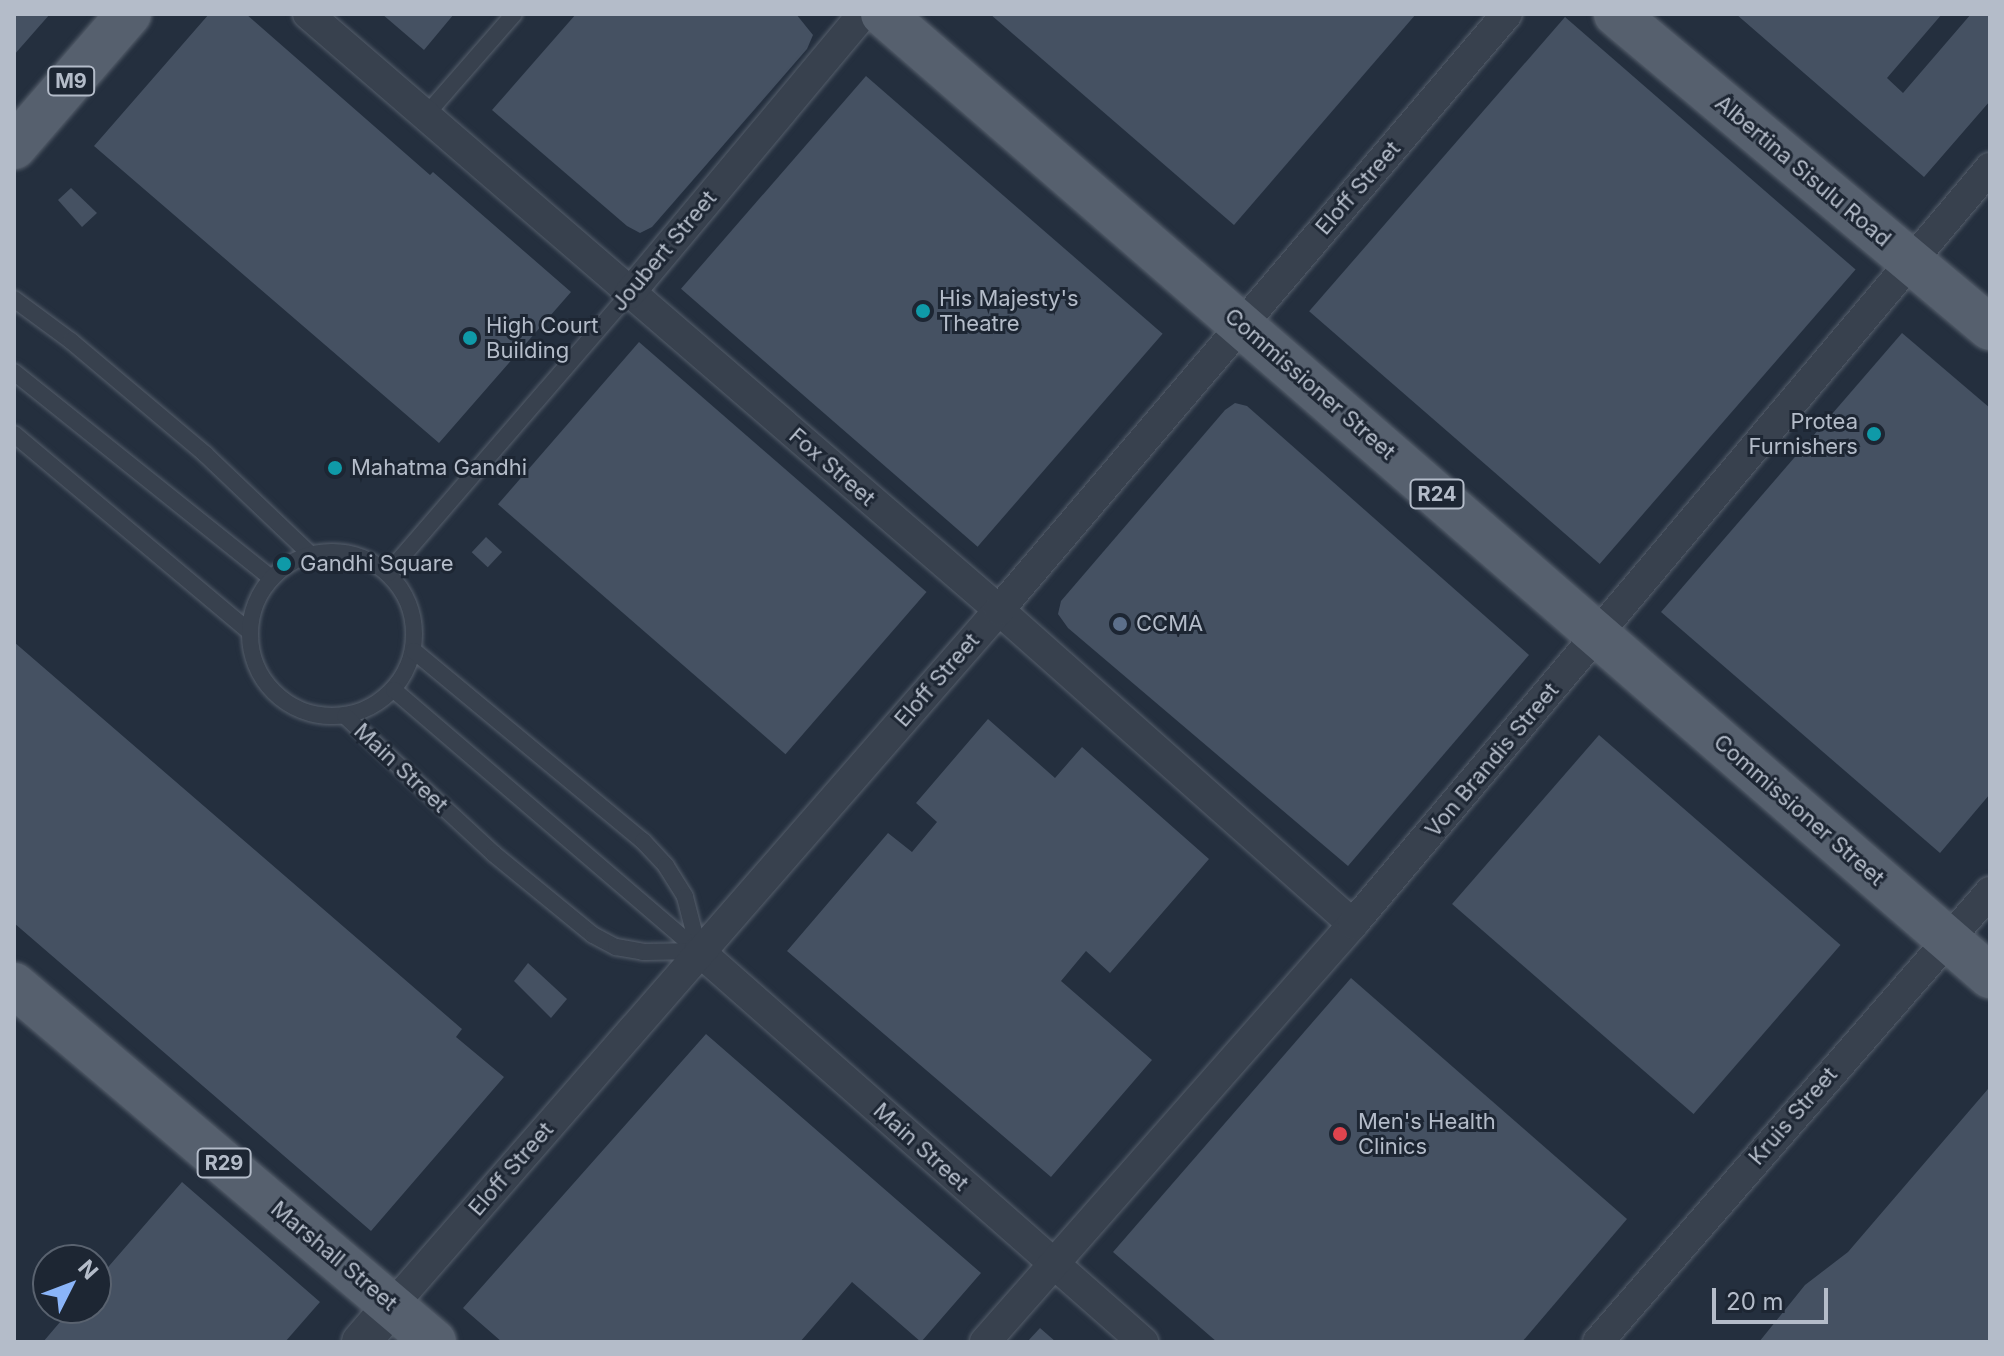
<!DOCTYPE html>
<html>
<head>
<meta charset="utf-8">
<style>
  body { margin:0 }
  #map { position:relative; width:2004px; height:1356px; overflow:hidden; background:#242f3e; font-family:Inter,sans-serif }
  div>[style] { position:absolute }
  .building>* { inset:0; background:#455162; transform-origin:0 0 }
  .roads { filter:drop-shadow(0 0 2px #565f6c) drop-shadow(0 0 2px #565f6c) }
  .service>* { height:16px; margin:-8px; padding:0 8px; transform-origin:8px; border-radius:8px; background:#38414e }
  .service>.ring { margin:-8px; padding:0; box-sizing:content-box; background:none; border:16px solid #38414e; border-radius:50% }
  .minor>* { height:30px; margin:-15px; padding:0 15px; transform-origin:15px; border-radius:15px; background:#38414e }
  .tertiary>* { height:38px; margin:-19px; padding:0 19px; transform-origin:19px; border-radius:19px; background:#38414e }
  .primary>* { height:44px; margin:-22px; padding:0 22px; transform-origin:22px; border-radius:22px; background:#56606e }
  .dots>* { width:22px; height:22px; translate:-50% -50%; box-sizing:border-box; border:4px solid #1d2633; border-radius:50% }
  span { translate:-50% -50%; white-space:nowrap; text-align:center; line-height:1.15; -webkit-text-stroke:6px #1d2633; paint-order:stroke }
  .shield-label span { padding:2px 6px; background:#1d2633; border:2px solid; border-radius:6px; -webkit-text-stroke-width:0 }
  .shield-label { font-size:20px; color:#b4bcc9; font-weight:700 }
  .street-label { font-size:22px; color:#b4bcc9 }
  .poi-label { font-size:22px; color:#b4bcc9 }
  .left { translate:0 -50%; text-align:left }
  .right { translate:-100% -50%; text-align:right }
  .frame { position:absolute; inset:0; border:16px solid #b4bcc9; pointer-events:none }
  .north { position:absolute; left:32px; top:1244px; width:80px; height:80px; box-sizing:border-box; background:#1d2633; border:2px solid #59626f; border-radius:50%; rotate:48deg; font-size:22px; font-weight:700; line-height:32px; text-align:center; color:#b4bcc9 }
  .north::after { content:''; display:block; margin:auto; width:28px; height:36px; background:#8ab4f8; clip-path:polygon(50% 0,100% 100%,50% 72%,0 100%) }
  .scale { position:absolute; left:1712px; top:1288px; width:116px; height:36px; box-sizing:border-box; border:4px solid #b4bcc9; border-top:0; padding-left:10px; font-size:24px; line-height:28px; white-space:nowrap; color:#b4bcc9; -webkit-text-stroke:6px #1d2633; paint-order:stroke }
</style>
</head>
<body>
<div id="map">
  <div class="building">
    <div style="clip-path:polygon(14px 14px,50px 14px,14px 55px)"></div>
    <div style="clip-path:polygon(209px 14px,246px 14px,430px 175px,433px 172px,571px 292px,439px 443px,94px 146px)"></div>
    <div style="clip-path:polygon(382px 14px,454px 14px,424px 50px)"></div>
    <div style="clip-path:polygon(576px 14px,796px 14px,813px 35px,807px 49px,652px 227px,640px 233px,627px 226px,492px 110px)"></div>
    <div style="clip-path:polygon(990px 14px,1416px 14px,1234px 225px)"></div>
    <div style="clip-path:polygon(1736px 14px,1942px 14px,1887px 78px,1903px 93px,1971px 14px,1990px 14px,1990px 101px,1924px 177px)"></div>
    <div style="left:1565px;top:17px;width:385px;height:390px;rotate:41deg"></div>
    <div style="left:866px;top:76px;width:393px;height:282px;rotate:41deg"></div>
    <div style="clip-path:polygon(71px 188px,97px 213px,82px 227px,58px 200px)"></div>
    <div style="clip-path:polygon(1902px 333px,1990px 408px,1990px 794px,1940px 853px,1661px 612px)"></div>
    <div style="left:639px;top:342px;width:381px;height:215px;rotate:41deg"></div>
    <div style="clip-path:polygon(1235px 403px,1247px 406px,1529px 655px,1348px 866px,1068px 628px,1058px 614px,1061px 601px,1225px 410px)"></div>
    <div style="left:486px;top:537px;width:22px;height:21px;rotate:43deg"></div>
    <div style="clip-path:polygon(14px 642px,462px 1029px,456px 1037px,504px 1077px,371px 1231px,14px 923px)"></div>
    <div style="clip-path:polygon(988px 719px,1055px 778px,1082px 747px,1209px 859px,1110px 973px,1086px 951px,1061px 981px,1152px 1060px,1051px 1177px,787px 951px,888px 833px,912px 852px,937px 822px,916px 803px)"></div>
    <div style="left:1599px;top:735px;width:320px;height:224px;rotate:41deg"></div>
    <div style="clip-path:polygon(528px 963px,567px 999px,551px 1018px,514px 981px)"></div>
    <div style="clip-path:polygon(1351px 978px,1627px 1219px,1522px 1342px,1217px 1342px,1113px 1252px)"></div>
    <div style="clip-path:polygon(706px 1034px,981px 1273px,921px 1342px,852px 1282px,800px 1342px,502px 1342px,463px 1308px)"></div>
    <div style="clip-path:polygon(1988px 1089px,1990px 1342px,1759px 1342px,1805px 1285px,1848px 1252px)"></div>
    <div style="clip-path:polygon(182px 1182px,320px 1302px,285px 1342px,43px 1342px,72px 1308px,96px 1308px,96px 1281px)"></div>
    <div style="clip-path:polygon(1040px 1328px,1056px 1342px,1027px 1342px)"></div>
  </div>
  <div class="roads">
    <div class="service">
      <div style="left:425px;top:116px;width:135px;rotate:-48.9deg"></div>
      <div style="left:14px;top:299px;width:71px;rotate:36.4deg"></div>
      <div style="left:71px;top:341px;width:175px;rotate:40.1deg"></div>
      <div style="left:205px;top:454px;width:145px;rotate:43.6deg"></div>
      <div style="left:14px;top:372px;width:329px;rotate:38.7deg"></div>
      <div style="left:14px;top:434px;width:307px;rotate:40deg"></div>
      <div class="ring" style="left:250px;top:552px;width:148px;height:148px"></div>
      <div style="left:388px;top:573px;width:369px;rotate:-49.2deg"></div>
      <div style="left:414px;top:651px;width:298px;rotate:39.7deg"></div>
      <div style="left:643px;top:841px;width:34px;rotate:47deg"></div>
      <div style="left:666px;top:866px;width:36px;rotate:58deg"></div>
      <div style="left:685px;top:897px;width:56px;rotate:75.5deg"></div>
      <div style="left:394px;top:690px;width:401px;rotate:40.6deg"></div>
      <div style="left:345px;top:716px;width:203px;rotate:42.8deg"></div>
      <div style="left:494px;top:854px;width:128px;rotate:39.3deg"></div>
      <div style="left:593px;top:935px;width:26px;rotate:28deg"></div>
      <div style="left:616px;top:947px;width:27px;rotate:10deg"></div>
      <div style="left:643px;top:952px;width:56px;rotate:-1deg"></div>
    </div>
    <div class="minor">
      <div style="left:308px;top:14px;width:913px;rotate:40.78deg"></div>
      <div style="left:999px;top:610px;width:473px;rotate:41.6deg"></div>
      <div style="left:629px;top:294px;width:365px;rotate:-50.1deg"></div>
      <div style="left:699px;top:951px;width:592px;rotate:41.37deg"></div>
      <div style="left:392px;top:1306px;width:924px;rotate:-48.91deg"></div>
      <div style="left:999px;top:610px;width:783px;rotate:-49.56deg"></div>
      <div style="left:985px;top:1342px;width:557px;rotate:-48.64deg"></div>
      <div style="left:1353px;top:924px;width:989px;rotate:-49.88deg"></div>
      <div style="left:1598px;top:1342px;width:597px;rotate:-48.94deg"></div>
    </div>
    <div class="tertiary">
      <div style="left:361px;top:1342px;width:48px;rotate:-49.3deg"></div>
    </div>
    <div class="primary">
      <div style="left:883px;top:14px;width:1467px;rotate:40.99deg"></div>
      <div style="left:1616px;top:14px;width:488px;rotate:40deg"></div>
      <div style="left:14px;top:147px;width:176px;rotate:-49.2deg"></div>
      <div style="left:14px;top:985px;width:551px;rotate:40.36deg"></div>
    </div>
  </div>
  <div class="dots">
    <div style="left:923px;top:311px;background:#0f9aa8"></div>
    <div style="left:470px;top:338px;background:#0f9aa8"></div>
    <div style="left:1874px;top:434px;background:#0f9aa8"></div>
    <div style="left:335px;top:468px;background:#0f9aa8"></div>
    <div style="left:284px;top:564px;background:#0f9aa8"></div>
    <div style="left:1120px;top:624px;background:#5c6f8a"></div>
    <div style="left:1340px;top:1134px;background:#e0444e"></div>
  </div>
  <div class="shield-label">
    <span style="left:71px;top:81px">M9</span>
    <span style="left:1437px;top:494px">R24</span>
    <span style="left:224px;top:1163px">R29</span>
  </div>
  <div class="street-label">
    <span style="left:1803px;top:171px;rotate:40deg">Albertina Sisulu Road</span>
    <span style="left:1358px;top:188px;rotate:-49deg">Eloff Street</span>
    <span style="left:664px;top:251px;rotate:-50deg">Joubert Street</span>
    <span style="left:1310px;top:384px;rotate:41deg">Commissioner Street</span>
    <span style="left:832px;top:467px;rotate:41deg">Fox Street</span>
    <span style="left:937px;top:680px;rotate:-49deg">Eloff Street</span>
    <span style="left:1492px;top:760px;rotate:-50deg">Von Brandis Street</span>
    <span style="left:401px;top:768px;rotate:43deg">Main Street</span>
    <span style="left:1799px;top:810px;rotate:41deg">Commissioner Street</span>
    <span style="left:1793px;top:1116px;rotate:-49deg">Kruis Street</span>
    <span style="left:921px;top:1147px;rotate:42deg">Main Street</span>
    <span style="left:511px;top:1169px;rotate:-49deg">Eloff Street</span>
    <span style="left:334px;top:1256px;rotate:40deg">Marshall Street</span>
  </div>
  <div class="poi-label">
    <span class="left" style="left:939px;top:311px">His Majesty's<br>Theatre</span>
    <span class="left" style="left:486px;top:338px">High Court<br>Building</span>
    <span class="right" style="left:1858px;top:434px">Protea<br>Furnishers</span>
    <span class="left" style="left:351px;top:468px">Mahatma Gandhi</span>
    <span class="left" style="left:300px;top:564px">Gandhi Square</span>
    <span class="left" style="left:1136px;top:624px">CCMA</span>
    <span class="left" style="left:1358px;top:1134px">Men's Health<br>Clinics</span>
  </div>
  <div class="frame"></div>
  <div class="north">N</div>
  <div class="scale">20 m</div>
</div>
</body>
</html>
